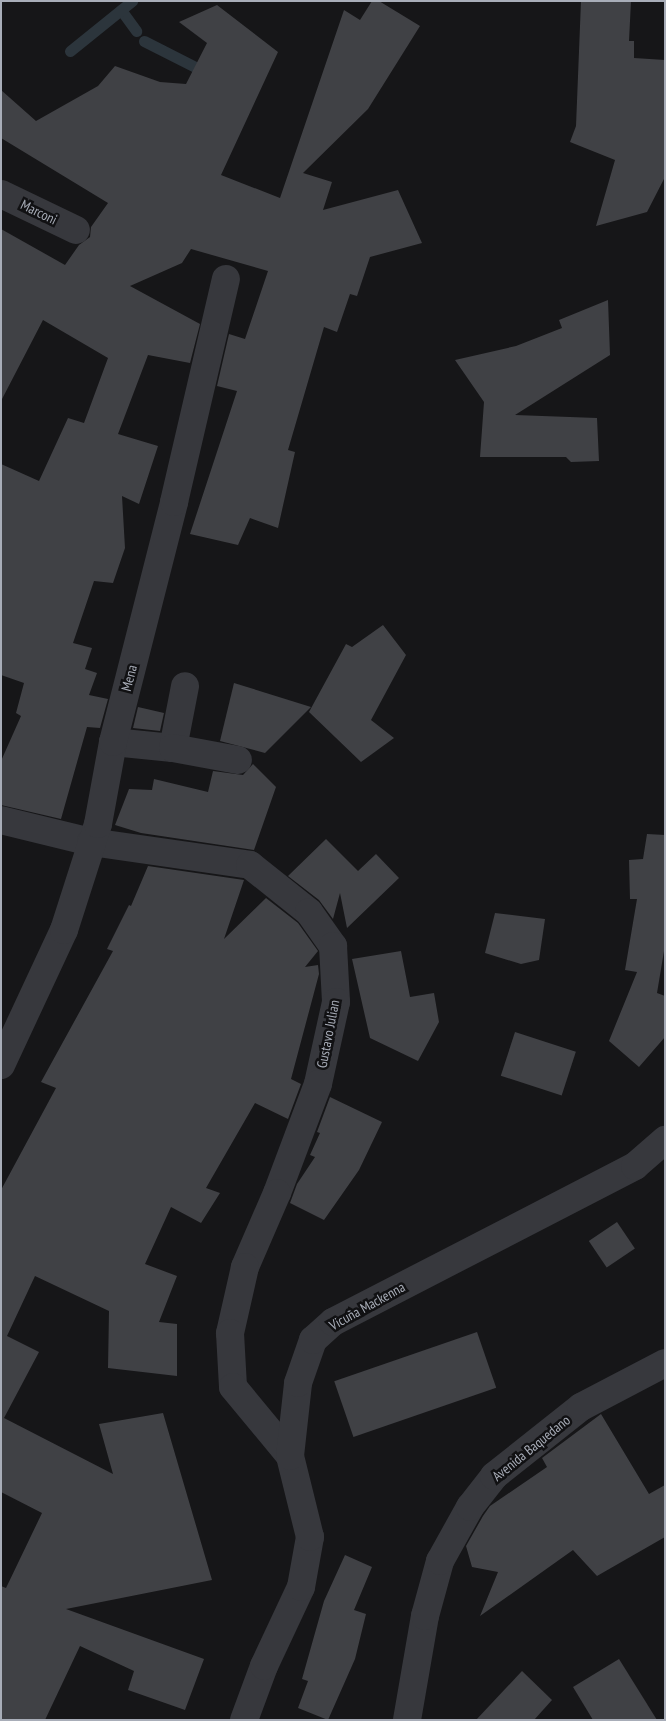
<!DOCTYPE html>
<html>
<head>
<meta charset="utf-8">
<style>
  body { margin:0 }
  #map { position:relative; width:666px; height:1721px; overflow:hidden; background:#161618; font-family:"PT Sans Narrow",sans-serif }
  div>[style] { position:absolute }
  .stream>* { height:11px; margin:-5.5px; padding:0 5.5px; transform-origin:5.5px; border-radius:5.5px; background:#2c353c }
  .building>* { inset:0; background:#404145; transform-origin:0 0 }
  .minor>* { height:28px; margin:-14px; padding:0 14px; transform-origin:14px; border-radius:14px; background:#37383d }
  span { translate:-50% -50%; white-space:nowrap; text-align:center; line-height:1.15; -webkit-text-stroke:5px #111113; paint-order:stroke }
  .street-label { font-size:14px; color:#a8adb8 }
  .frame { position:absolute; inset:0; border:2px solid #a8adb8; pointer-events:none }
</style>
</head>
<body>
<div id="map">
  <div class="stream">
    <div style="left:121px;top:10px;width:26px;rotate:54deg"></div>
    <div style="left:144px;top:41px;width:71px;rotate:26.9deg"></div>
    <div style="left:70px;top:51px;width:80px;rotate:-38.9deg"></div>
  </div>
  <div class="building">
    <div style="clip-path:polygon(372px 1px,379px 1px,420px 26px,368px 109px,303px 173px,332px 182px,323px 210px,398px 190px,422px 243px,370px 257px,357px 296px,350px 294px,337px 332px,324px 327px,288px 450px,295px 452px,278px 528px,250px 518px,238px 545px,190px 534px,237px 391px,217px 386px,229px 334px,245px 339px,268px 271px,191px 249px,182px 263px,130px 286px,200px 324px,190px 363px,148px 355px,118px 434px,158px 446px,139px 504px,122px 496px,125px 548px,113px 583px,94px 581px,73px 643px,92px 648px,85px 669px,97px 673px,89px 695px,108px 699px,100px 728px,87px 727px,61px 819px,1px 805px,1px 761px,21px 716px,16px 713px,24px 683px,1px 675px,1px 464px,39px 481px,68px 418px,84px 423px,108px 358px,43px 320px,1px 401px,1px 229px,65px 265px,79px 245px,90px 237px,91px 227px,108px 203px,1px 138px,1px 90px,36px 121px,98px 86px,115px 66px,160px 82px,186px 84px,207px 43px,179px 22px,217px 5px,278px 52px,221px 175px,280px 198px,344px 10px,360px 20px)"></div>
    <div style="clip-path:polygon(581px 1px,631px 1px,629px 41px,634px 41px,634px 58px,665px 60px,665px 177px,647px 212px,596px 226px,615px 160px,570px 142px,576px 126px)"></div>
    <div style="clip-path:polygon(608px 300px,610px 355px,515px 415px,597px 418px,599px 461px,571px 462px,566px 457px,480px 457px,484px 402px,455px 360px,516px 346px,562px 328px,559px 320px)"></div>
    <div style="clip-path:polygon(383px 625px,406px 655px,371px 720px,394px 738px,361px 762px,309px 712px,346px 644px,352px 647px)"></div>
    <div style="clip-path:polygon(234px 683px,311px 707px,265px 753px,220px 741px)"></div>
    <div style="clip-path:polygon(138px 707px,164px 713px,160px 731px,133px 728px)"></div>
    <div style="clip-path:polygon(253px 764px,276px 787px,254px 850px,141px 833px,115px 825px,129px 789px,152px 790px,154px 779px,208px 792px,213px 771px,243px 775px)"></div>
    <div style="clip-path:polygon(647px 834px,665px 835px,665px 945px,657px 993px,665px 996px,665px 1037px,639px 1067px,609px 1041px,637px 972px,625px 970px,637px 899px,630px 899px,629px 860px,643px 859px)"></div>
    <div style="clip-path:polygon(326px 839px,358px 871px,376px 854px,399px 878px,347px 928px,340px 893px,333px 919px,319px 900px,288px 876px)"></div>
    <div style="clip-path:polygon(148px 866px,244px 880px,224px 939px,266px 898px,298px 923px,318px 951px,305px 967px,318px 965px,319px 974px,291px 1079px,301px 1084px,288px 1119px,255px 1103px,206px 1188px,220px 1193px,201px 1223px,171px 1207px,145px 1264px,177px 1276px,159px 1322px,177px 1324px,177px 1376px,108px 1368px,109px 1311px,35px 1276px,7px 1336px,39px 1352px,4px 1418px,113px 1474px,99px 1424px,163px 1413px,212px 1580px,66px 1609px,204px 1659px,185px 1710px,128px 1690px,134px 1671px,80px 1646px,45px 1720px,1px 1720px,1px 1586px,6px 1588px,42px 1513px,1px 1492px,1px 1190px,56px 1088px,41px 1082px,113px 951px,107px 949px,129px 905px,131px 906px)"></div>
    <div style="clip-path:polygon(495px 913px,545px 919px,539px 960px,521px 964px,485px 953px)"></div>
    <div style="clip-path:polygon(401px 951px,410px 997px,434px 993px,439px 1022px,418px 1061px,370px 1038px,352px 959px)"></div>
    <div style="left:515px;top:1032px;width:64px;height:46px;rotate:18deg"></div>
    <div style="clip-path:polygon(330px 1097px,382px 1122px,359px 1170px,324px 1220px,290px 1203px,297px 1184px,315px 1157px,310px 1155px,320px 1133px,317px 1132px)"></div>
    <div style="left:617px;top:1222px;width:32px;height:34px;rotate:56deg"></div>
    <div style="left:477px;top:1332px;width:59px;height:151px;rotate:71deg"></div>
    <div style="clip-path:polygon(601px 1414px,649px 1494px,665px 1485px,665px 1537px,597px 1576px,573px 1550px,480px 1616px,498px 1572px,472px 1567px,466px 1546px,483px 1516px,490px 1506px,547px 1467px,542px 1458px)"></div>
    <div style="clip-path:polygon(345px 1555px,372px 1567px,354px 1610px,366px 1614px,355px 1659px,328px 1720px,298px 1708px,308px 1681px,302px 1679px,324px 1601px)"></div>
    <div style="clip-path:polygon(619px 1659px,657px 1720px,593px 1720px,573px 1687px)"></div>
    <div style="clip-path:polygon(522px 1671px,552px 1700px,534px 1720px,476px 1720px)"></div>
  </div>
  <div class="minor">
    <div style="left:1px;top:194px;width:83px;rotate:25.6deg"></div>
    <div style="left:113px;top:742px;width:60px;rotate:5.7deg"></div>
    <div style="left:173px;top:748px;width:63px;rotate:-79deg"></div>
    <div style="left:173px;top:748px;width:66px;rotate:10.5deg"></div>
    <div style="left:1px;top:820px;width:93px;rotate:13.7deg"></div>
    <div style="left:91px;top:842px;width:161px;rotate:8.2deg"></div>
    <div style="left:250px;top:865px;width:75px;rotate:38.5deg"></div>
    <div style="left:309px;top:912px;width:42px;rotate:54.8deg"></div>
    <div style="left:333px;top:946px;width:56px;rotate:86.9deg"></div>
    <div style="left:336px;top:1002px;width:84px;rotate:102.4deg"></div>
    <div style="left:318px;top:1084px;width:116px;rotate:110.6deg"></div>
    <div style="left:277px;top:1193px;width:81px;rotate:113.4deg"></div>
    <div style="left:245px;top:1267px;width:68px;rotate:102.8deg"></div>
    <div style="left:230px;top:1333px;width:54px;rotate:86.8deg"></div>
    <div style="left:233px;top:1387px;width:89px;rotate:50.4deg"></div>
    <div style="left:1px;top:1065px;width:149px;rotate:-65deg"></div>
    <div style="left:64px;top:930px;width:111px;rotate:-72.2deg"></div>
    <div style="left:98px;top:824px;width:83px;rotate:-79.6deg"></div>
    <div style="left:113px;top:742px;width:248px;rotate:-75.7deg"></div>
    <div style="left:174px;top:502px;width:229px;rotate:-76.9deg"></div>
    <div style="left:244px;top:1720px;width:58px;rotate:-69.7deg"></div>
    <div style="left:264px;top:1666px;width:87px;rotate:-64.9deg"></div>
    <div style="left:301px;top:1587px;width:51px;rotate:-79.8deg"></div>
    <div style="left:310px;top:1537px;width:83px;rotate:-103.9deg"></div>
    <div style="left:290px;top:1456px;width:73px;rotate:-83.7deg"></div>
    <div style="left:298px;top:1383px;width:46px;rotate:-70.8deg"></div>
    <div style="left:313px;top:1340px;width:27px;rotate:-42deg"></div>
    <div style="left:333px;top:1322px;width:340px;rotate:-27.3deg"></div>
    <div style="left:635px;top:1166px;width:40px;rotate:-41deg"></div>
    <div style="left:407px;top:1720px;width:106px;rotate:-80.2deg"></div>
    <div style="left:425px;top:1616px;width:57px;rotate:-74.7deg"></div>
    <div style="left:440px;top:1561px;width:62px;rotate:-60.9deg"></div>
    <div style="left:470px;top:1507px;width:39px;rotate:-52deg"></div>
    <div style="left:494px;top:1476px;width:111px;rotate:-38.4deg"></div>
    <div style="left:581px;top:1407px;width:95px;rotate:-27.6deg"></div>
  </div>
  <div class="street-label">
    <span style="left:39px;top:212px;rotate:26deg">Marconi</span>
    <span style="left:129px;top:678px;rotate:-76deg">Mena</span>
    <span style="left:328px;top:1034px;rotate:-79deg">Gustavo Julian</span>
    <span style="left:367px;top:1306px;rotate:-29deg">Vicuña Mackenna</span>
    <span style="left:531px;top:1448px;rotate:-39deg">Avenida Baquedano</span>
  </div>
  <div class="frame"></div>
</div>
</body>
</html>
